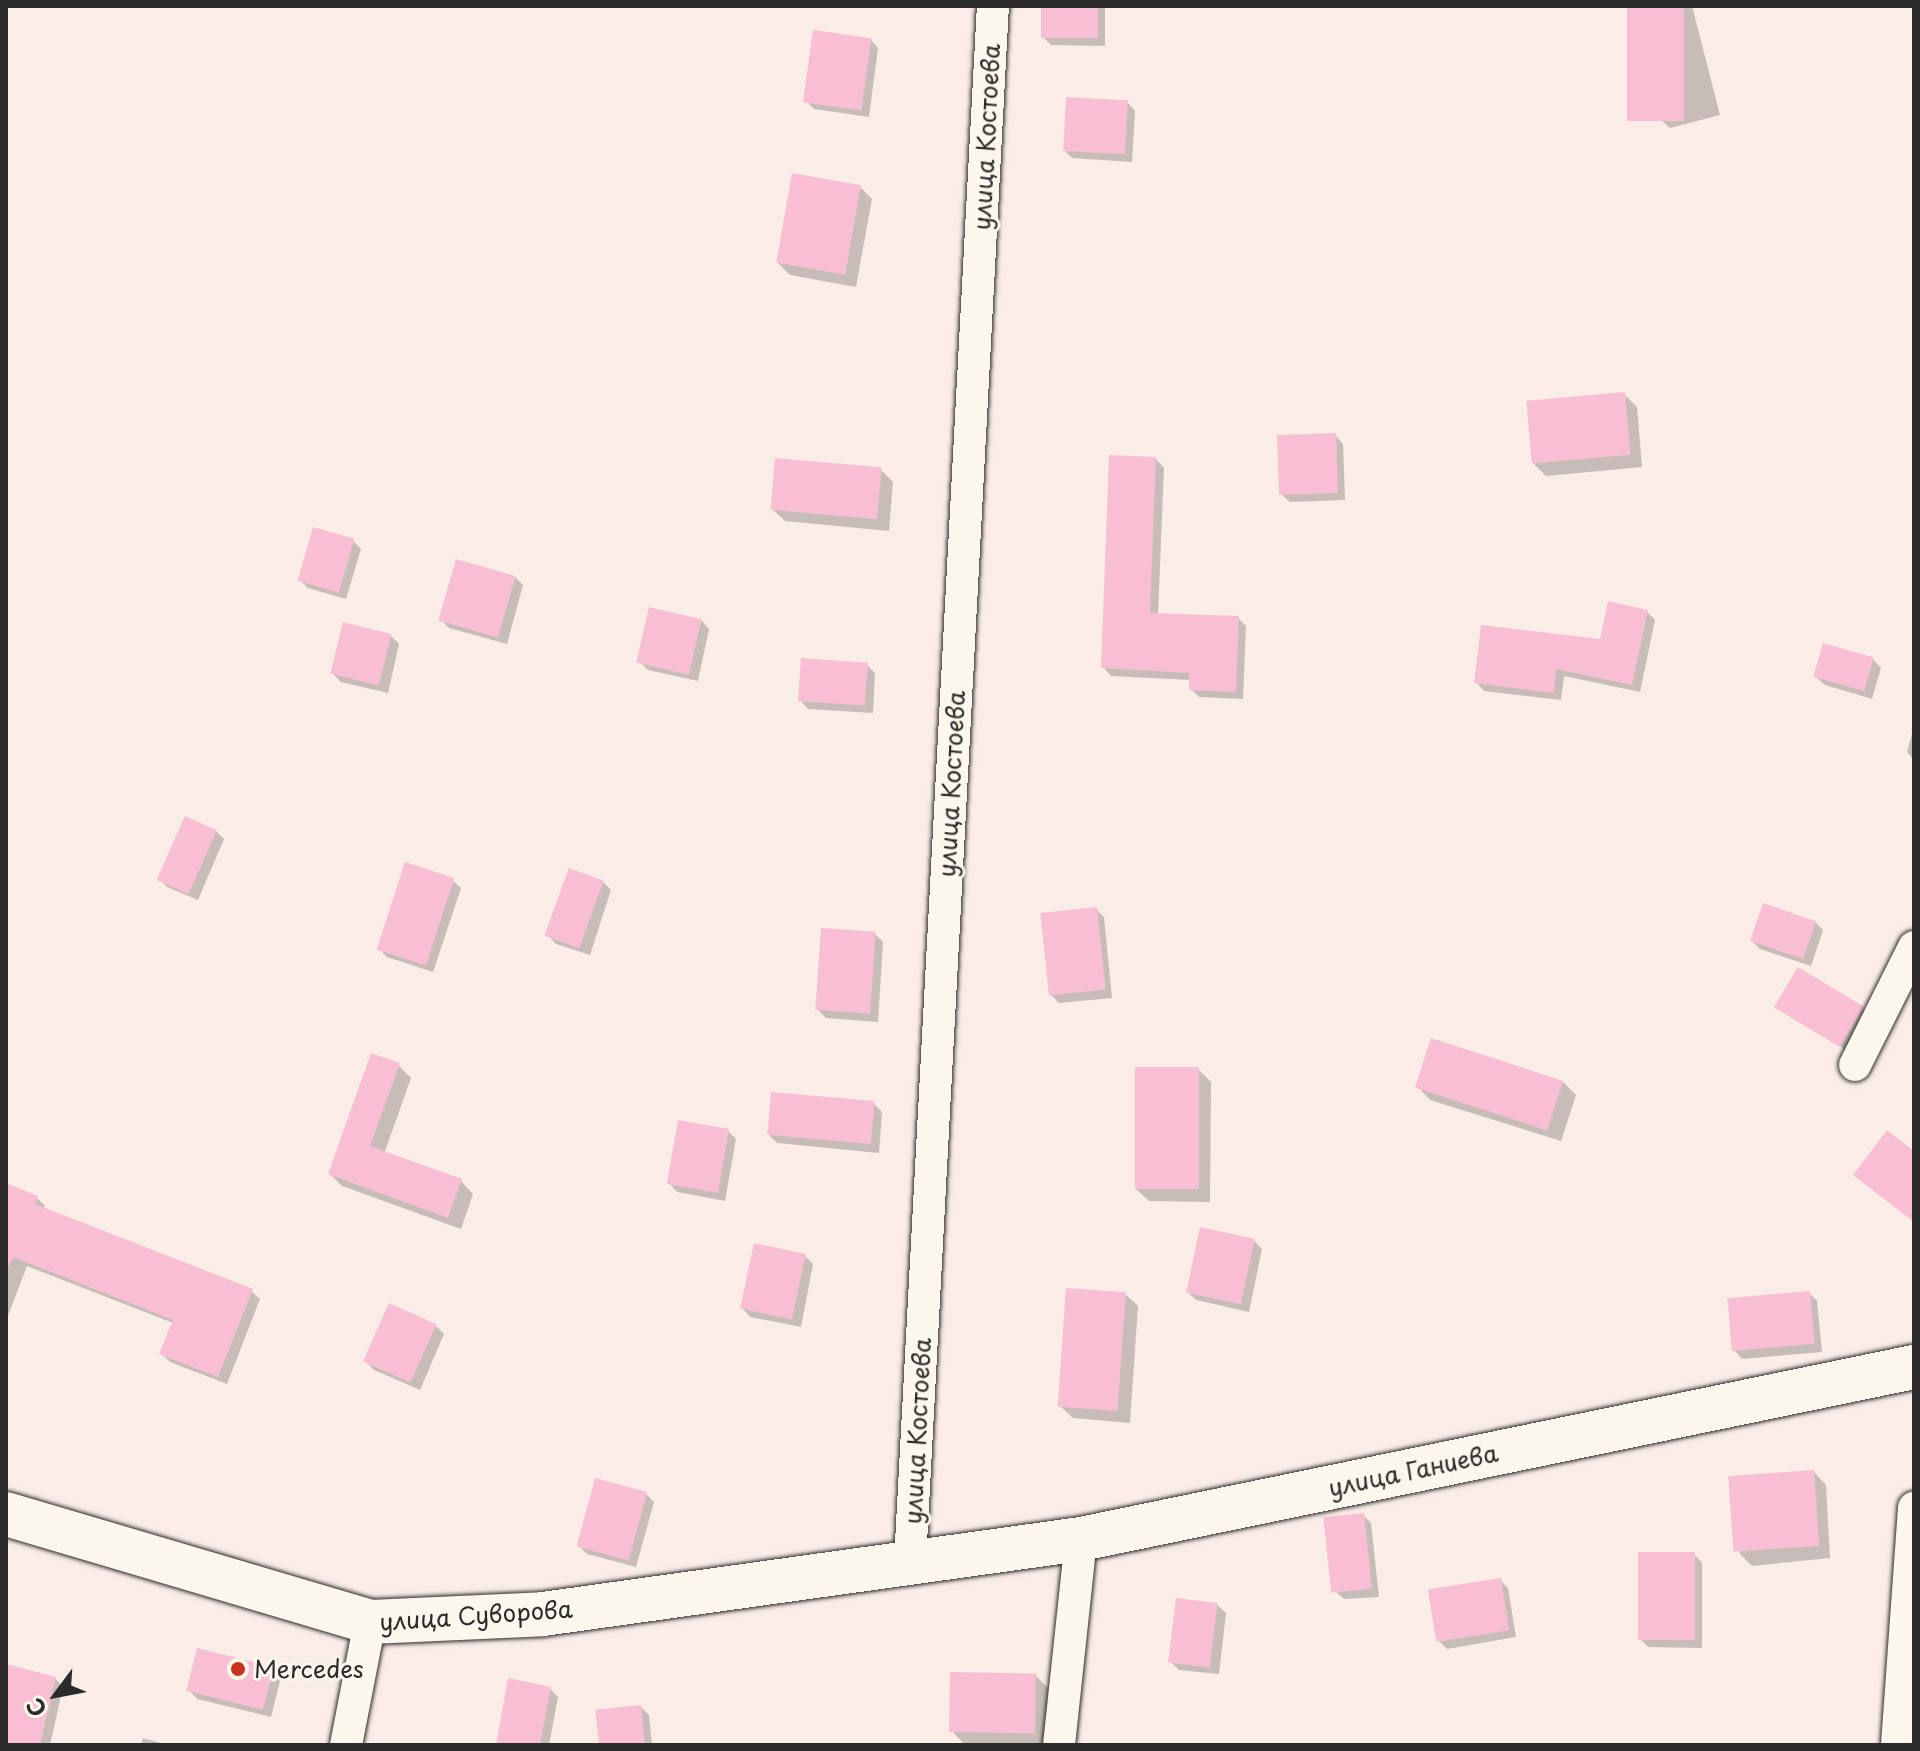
<!DOCTYPE html>
<html>
<head>
<meta charset="utf-8">
<style>
  body { margin:0 }
  #map { position:relative; width:1920px; height:1751px; overflow:hidden; background:#faece7; font-family:"Playpen Sans",sans-serif }
  div>[style] { position:absolute }
  .shadow>* { inset:0; background:#0003 }
  .building>* { inset:0; background:#f8bfd4; transform-origin:0 0 }
  .roads { filter:drop-shadow(0 0 2px #2b2b2b) drop-shadow(0 0 2px #2b2b2b) }
  .street>* { height:32px; margin:-16px; padding:0 16px; transform-origin:16px; border-radius:16px; background:#fbf7ec }
  .secondary>* { height:44px; margin:-22px; padding:0 22px; transform-origin:22px; border-radius:22px; background:#fbf7ec }
  .dots>* { width:22px; height:22px; translate:-50% -50%; box-sizing:border-box; border:4px solid #fbf7ec; border-radius:50% }
  span { translate:-50% -50%; white-space:nowrap; text-align:center; line-height:1.15; -webkit-text-stroke:6px #fbf7ec; paint-order:stroke }
  .street-label { font-size:24px; color:#2b2b2b }
  .poi-label { font-size:24px; color:#2b2b2b }
  .left { translate:0 -50%; text-align:left }
  .frame { position:absolute; inset:0; border:8px solid #2b2b2b; pointer-events:none }
  .north { position:absolute; left:16px; top:1655px; width:80px; height:80px; -webkit-text-stroke:6px #fbf7ec; paint-order:stroke; rotate:238deg; font-size:22px; font-weight:700; line-height:32px; text-align:center; color:#2b2b2b }
  .north::after { content:''; display:block; margin:auto; width:28px; height:36px; background:#2b2b2b; clip-path:polygon(50% 0,100% 100%,50% 72%,0 100%) }
</style>
</head>
<body>
<div id="map">
  <div class="shadow">
    <div style="clip-path:polygon(1043px 6px,1105px 6px,1105px 46px,1051px 45px,1043px 37px)"></div>
    <div style="clip-path:polygon(1629px 6px,1692px 6px,1720px 115px,1670px 128px,1657px 116px)"></div>
    <div style="clip-path:polygon(870px 39px,878px 48px,869px 117px,814px 109px,806px 101px)"></div>
    <div style="clip-path:polygon(1127px 102px,1135px 111px,1132px 162px,1072px 158px,1064px 150px)"></div>
    <div style="clip-path:polygon(860px 187px,872px 199px,856px 287px,790px 275px,778px 263px)"></div>
    <div style="clip-path:polygon(1624px 394px,1637px 407px,1642px 467px,1546px 476px,1533px 463px)"></div>
    <div style="clip-path:polygon(1335px 435px,1343px 444px,1345px 500px,1290px 502px,1281px 494px)"></div>
    <div style="clip-path:polygon(1156px 459px,1164px 468px,1158px 615px,1238px 618px,1246px 626px,1243px 699px,1199px 697px,1191px 689px,1191px 680px,1111px 676px,1103px 667px)"></div>
    <div style="clip-path:polygon(881px 470px,893px 482px,889px 531px,785px 521px,772px 509px)"></div>
    <div style="clip-path:polygon(353px 541px,361px 549px,346px 599px,308px 588px,300px 580px)"></div>
    <div style="clip-path:polygon(515px 577px,523px 585px,507px 644px,449px 628px,441px 620px)"></div>
    <div style="clip-path:polygon(1647px 612px,1655px 620px,1640px 692px,1564px 676px,1561px 700px,1484px 691px,1476px 682px,1601px 642px)"></div>
    <div style="clip-path:polygon(701px 620px,709px 629px,698px 681px,648px 670px,640px 662px)"></div>
    <div style="clip-path:polygon(391px 636px,399px 644px,388px 693px,341px 682px,333px 674px)"></div>
    <div style="clip-path:polygon(1873px 659px,1881px 668px,1872px 699px,1825px 685px,1816px 677px)"></div>
    <div style="clip-path:polygon(867px 665px,875px 673px,873px 713px,808px 709px,800px 700px)"></div>
    <div style="clip-path:polygon(1914px 726px,1914px 760px,1907px 752px)"></div>
    <div style="clip-path:polygon(216px 831px,224px 839px,198px 900px,167px 887px,159px 879px)"></div>
    <div style="clip-path:polygon(452px 880px,461px 888px,433px 972px,387px 957px,379px 949px)"></div>
    <div style="clip-path:polygon(603px 882px,611px 890px,590px 955px,556px 944px,548px 935px)"></div>
    <div style="clip-path:polygon(1096px 909px,1104px 917px,1112px 998px,1059px 1003px,1051px 995px)"></div>
    <div style="clip-path:polygon(1815px 922px,1823px 930px,1811px 966px,1760px 949px,1752px 941px)"></div>
    <div style="clip-path:polygon(875px 934px,883px 942px,878px 1022px,826px 1018px,818px 1010px)"></div>
    <div style="clip-path:polygon(1778px 1007px,1862px 1007px,1870px 1015px,1851px 1053px)"></div>
    <div style="clip-path:polygon(398px 1065px,411px 1078px,384px 1154px,461px 1181px,473px 1194px,461px 1229px,342px 1186px,330px 1174px)"></div>
    <div style="clip-path:polygon(1198px 1069px,1211px 1082px,1210px 1202px,1149px 1201px,1136px 1189px)"></div>
    <div style="clip-path:polygon(1563px 1082px,1576px 1095px,1561px 1141px,1430px 1100px,1418px 1087px)"></div>
    <div style="clip-path:polygon(874px 1104px,882px 1112px,879px 1153px,777px 1143px,769px 1135px)"></div>
    <div style="clip-path:polygon(728px 1131px,736px 1139px,725px 1201px,677px 1192px,669px 1183px)"></div>
    <div style="clip-path:polygon(6px 1185px,37px 1198px,45px 1206px,43px 1210px,251px 1291px,260px 1299px,227px 1384px,170px 1362px,162px 1354px,173px 1323px,27px 1266px,6px 1321px)"></div>
    <div style="clip-path:polygon(1254px 1241px,1262px 1249px,1249px 1312px,1196px 1300px,1188px 1292px)"></div>
    <div style="clip-path:polygon(805px 1256px,813px 1264px,801px 1327px,750px 1317px,742px 1308px)"></div>
    <div style="clip-path:polygon(1809px 1293px,1817px 1301px,1822px 1352px,1742px 1359px,1734px 1350px)"></div>
    <div style="clip-path:polygon(1125px 1294px,1138px 1306px,1130px 1423px,1073px 1418px,1060px 1406px)"></div>
    <div style="clip-path:polygon(436px 1326px,444px 1334px,420px 1390px,374px 1370px,366px 1362px)"></div>
    <div style="clip-path:polygon(1814px 1472px,1826px 1485px,1830px 1558px,1752px 1566px,1739px 1553px)"></div>
    <div style="clip-path:polygon(646px 1494px,654px 1502px,636px 1567px,587px 1554px,579px 1546px)"></div>
    <div style="clip-path:polygon(1363px 1515px,1371px 1523px,1379px 1597px,1344px 1599px,1335px 1591px)"></div>
    <div style="clip-path:polygon(1694px 1554px,1702px 1563px,1702px 1648px,1648px 1647px,1640px 1639px)"></div>
    <div style="clip-path:polygon(1500px 1580px,1508px 1588px,1516px 1637px,1447px 1649px,1438px 1640px)"></div>
    <div style="clip-path:polygon(1217px 1605px,1226px 1613px,1219px 1674px,1179px 1670px,1171px 1662px)"></div>
    <div style="clip-path:polygon(273px 1669px,281px 1677px,271px 1717px,197px 1699px,189px 1690px)"></div>
    <div style="clip-path:polygon(1035px 1675px,1048px 1688px,1047px 1745px,964px 1744px,952px 1731px)"></div>
    <div style="clip-path:polygon(55px 1678px,63px 1687px,50px 1745px,6px 1745px,6px 1679px)"></div>
    <div style="clip-path:polygon(550px 1689px,558px 1697px,549px 1745px,501px 1745px)"></div>
    <div style="clip-path:polygon(641px 1707px,649px 1715px,652px 1745px,601px 1745px)"></div>
    <div style="clip-path:polygon(143px 1738px,168px 1745px,141px 1745px)"></div>
  </div>
  <div class="building">
    <div style="left:1041px;top:6px;width:57px;height:32px"></div>
    <div style="left:1627px;top:6px;width:57px;height:115px"></div>
    <div style="left:813px;top:30px;width:59px;height:73px;rotate:8deg"></div>
    <div style="left:1066px;top:97px;width:62px;height:54px;rotate:3deg"></div>
    <div style="left:792px;top:173px;width:70px;height:91px;rotate:10deg"></div>
    <div style="left:1625px;top:392px;width:63px;height:99px;rotate:85deg"></div>
    <div style="left:1336px;top:433px;width:60px;height:59px;rotate:88deg"></div>
    <div style="clip-path:polygon(1109px 455px,1156px 457px,1150px 613px,1239px 616px,1236px 692px,1189px 690px,1189px 673px,1101px 668px)"></div>
    <div style="left:775px;top:458px;width:107px;height:52px;rotate:5deg"></div>
    <div style="left:313px;top:527px;width:43px;height:56px;rotate:16deg"></div>
    <div style="left:456px;top:559px;width:62px;height:64px;rotate:16deg"></div>
    <div style="clip-path:polygon(1608px 601px,1648px 610px,1632px 685px,1556px 669px,1554px 693px,1474px 683px,1481px 625px,1600px 639px)"></div>
    <div style="left:649px;top:607px;width:54px;height:57px;rotate:13deg"></div>
    <div style="left:343px;top:622px;width:50px;height:53px;rotate:14deg"></div>
    <div style="left:1823px;top:643px;width:53px;height:35px;rotate:16deg"></div>
    <div style="left:801px;top:658px;width:67px;height:43px;rotate:4deg"></div>
    <div style="left:185px;top:816px;width:35px;height:70px;rotate:24deg"></div>
    <div style="left:405px;top:862px;width:52px;height:92px;rotate:18deg"></div>
    <div style="left:569px;top:868px;width:37px;height:72px;rotate:20deg"></div>
    <div style="left:1763px;top:903px;width:56px;height:40px;rotate:19deg"></div>
    <div style="left:1097px;top:907px;width:83px;height:57px;rotate:84deg"></div>
    <div style="left:821px;top:928px;width:55px;height:82px;rotate:4deg"></div>
    <div style="left:1798px;top:967px;width:77px;height:47px;rotate:31deg"></div>
    <div style="left:1431px;top:1038px;width:139px;height:52px;rotate:18deg"></div>
    <div style="clip-path:polygon(371px 1053px,400px 1063px,370px 1146px,462px 1179px,448px 1218px,328px 1174px)"></div>
    <div style="left:1135px;top:1067px;width:64px;height:122px"></div>
    <div style="left:771px;top:1092px;width:104px;height:43px;rotate:5deg"></div>
    <div style="left:678px;top:1120px;width:52px;height:65px;rotate:10deg"></div>
    <div style="clip-path:polygon(1887px 1130px,1914px 1151px,1914px 1222px,1853px 1175px)"></div>
    <div style="clip-path:polygon(6px 1183px,38px 1196px,35px 1204px,253px 1289px,218px 1377px,159px 1354px,173px 1320px,13px 1257px,6px 1272px)"></div>
    <div style="left:1200px;top:1227px;width:56px;height:67px;rotate:12deg"></div>
    <div style="left:754px;top:1243px;width:53px;height:67px;rotate:12deg"></div>
    <div style="left:1066px;top:1288px;width:60px;height:119px;rotate:4deg"></div>
    <div style="left:1810px;top:1291px;width:53px;height:83px;rotate:85deg"></div>
    <div style="left:389px;top:1303px;width:52px;height:64px;rotate:24deg"></div>
    <div style="left:1814px;top:1470px;width:76px;height:86px;rotate:86deg"></div>
    <div style="left:595px;top:1478px;width:54px;height:71px;rotate:15deg"></div>
    <div style="left:1364px;top:1513px;width:76px;height:41px;rotate:84deg"></div>
    <div style="left:1638px;top:1552px;width:57px;height:88px"></div>
    <div style="left:1501px;top:1578px;width:53px;height:74px;rotate:81deg"></div>
    <div style="left:1176px;top:1598px;width:42px;height:65px;rotate:7deg"></div>
    <div style="left:197px;top:1648px;width:79px;height:44px;rotate:14deg"></div>
    <div style="clip-path:polygon(6px 1664px,56px 1677px,40px 1745px,6px 1745px)"></div>
    <div style="left:950px;top:1672px;width:86px;height:60px;rotate:1deg"></div>
    <div style="clip-path:polygon(508px 1678px,551px 1687px,540px 1745px,496px 1745px)"></div>
    <div style="left:641px;top:1705px;width:40px;height:46px;rotate:84deg"></div>
  </div>
  <div class="roads">
    <div class="street">
      <div style="left:1855px;top:1065px;width:132px;rotate:-63.4deg"></div>
      <div style="left:910px;top:1562px;width:1558px;rotate:-86.95deg"></div>
      <div style="left:346px;top:1745px;width:125px;rotate:-79deg"></div>
      <div style="left:1059px;top:1745px;width:207px;rotate:-83.9deg"></div>
      <div style="left:1897px;top:1745px;width:238px;rotate:-85.9deg"></div>
    </div>
    <div class="secondary">
      <div style="left:6px;top:1514px;width:380px;rotate:16.5deg"></div>
      <div style="left:370px;top:1622px;width:173px;rotate:-2.6deg"></div>
      <div style="left:543px;top:1614px;width:543px;rotate:-7.94deg"></div>
      <div style="left:1081px;top:1539px;width:851px;rotate:-11.67deg"></div>
    </div>
  </div>
  <div class="dots">
    <div style="left:238px;top:1669px;background:#c8321e"></div>
  </div>
  <div class="street-label">
    <span style="left:986px;top:137px;rotate:-87deg">улица Костоева</span>
    <span style="left:951px;top:784px;rotate:-87deg">улица Костоева</span>
    <span style="left:917px;top:1431px;rotate:-87deg">улица Костоева</span>
    <span style="left:1413px;top:1470px;rotate:-12deg">улица Ганиева</span>
    <span style="left:476px;top:1615px;rotate:-4deg">улица Суворова</span>
  </div>
  <div class="poi-label">
    <span class="left" style="left:254px;top:1669px">Mercedes</span>
  </div>
  <div class="frame"></div>
  <div class="north">С</div>
</div>
</body>
</html>
